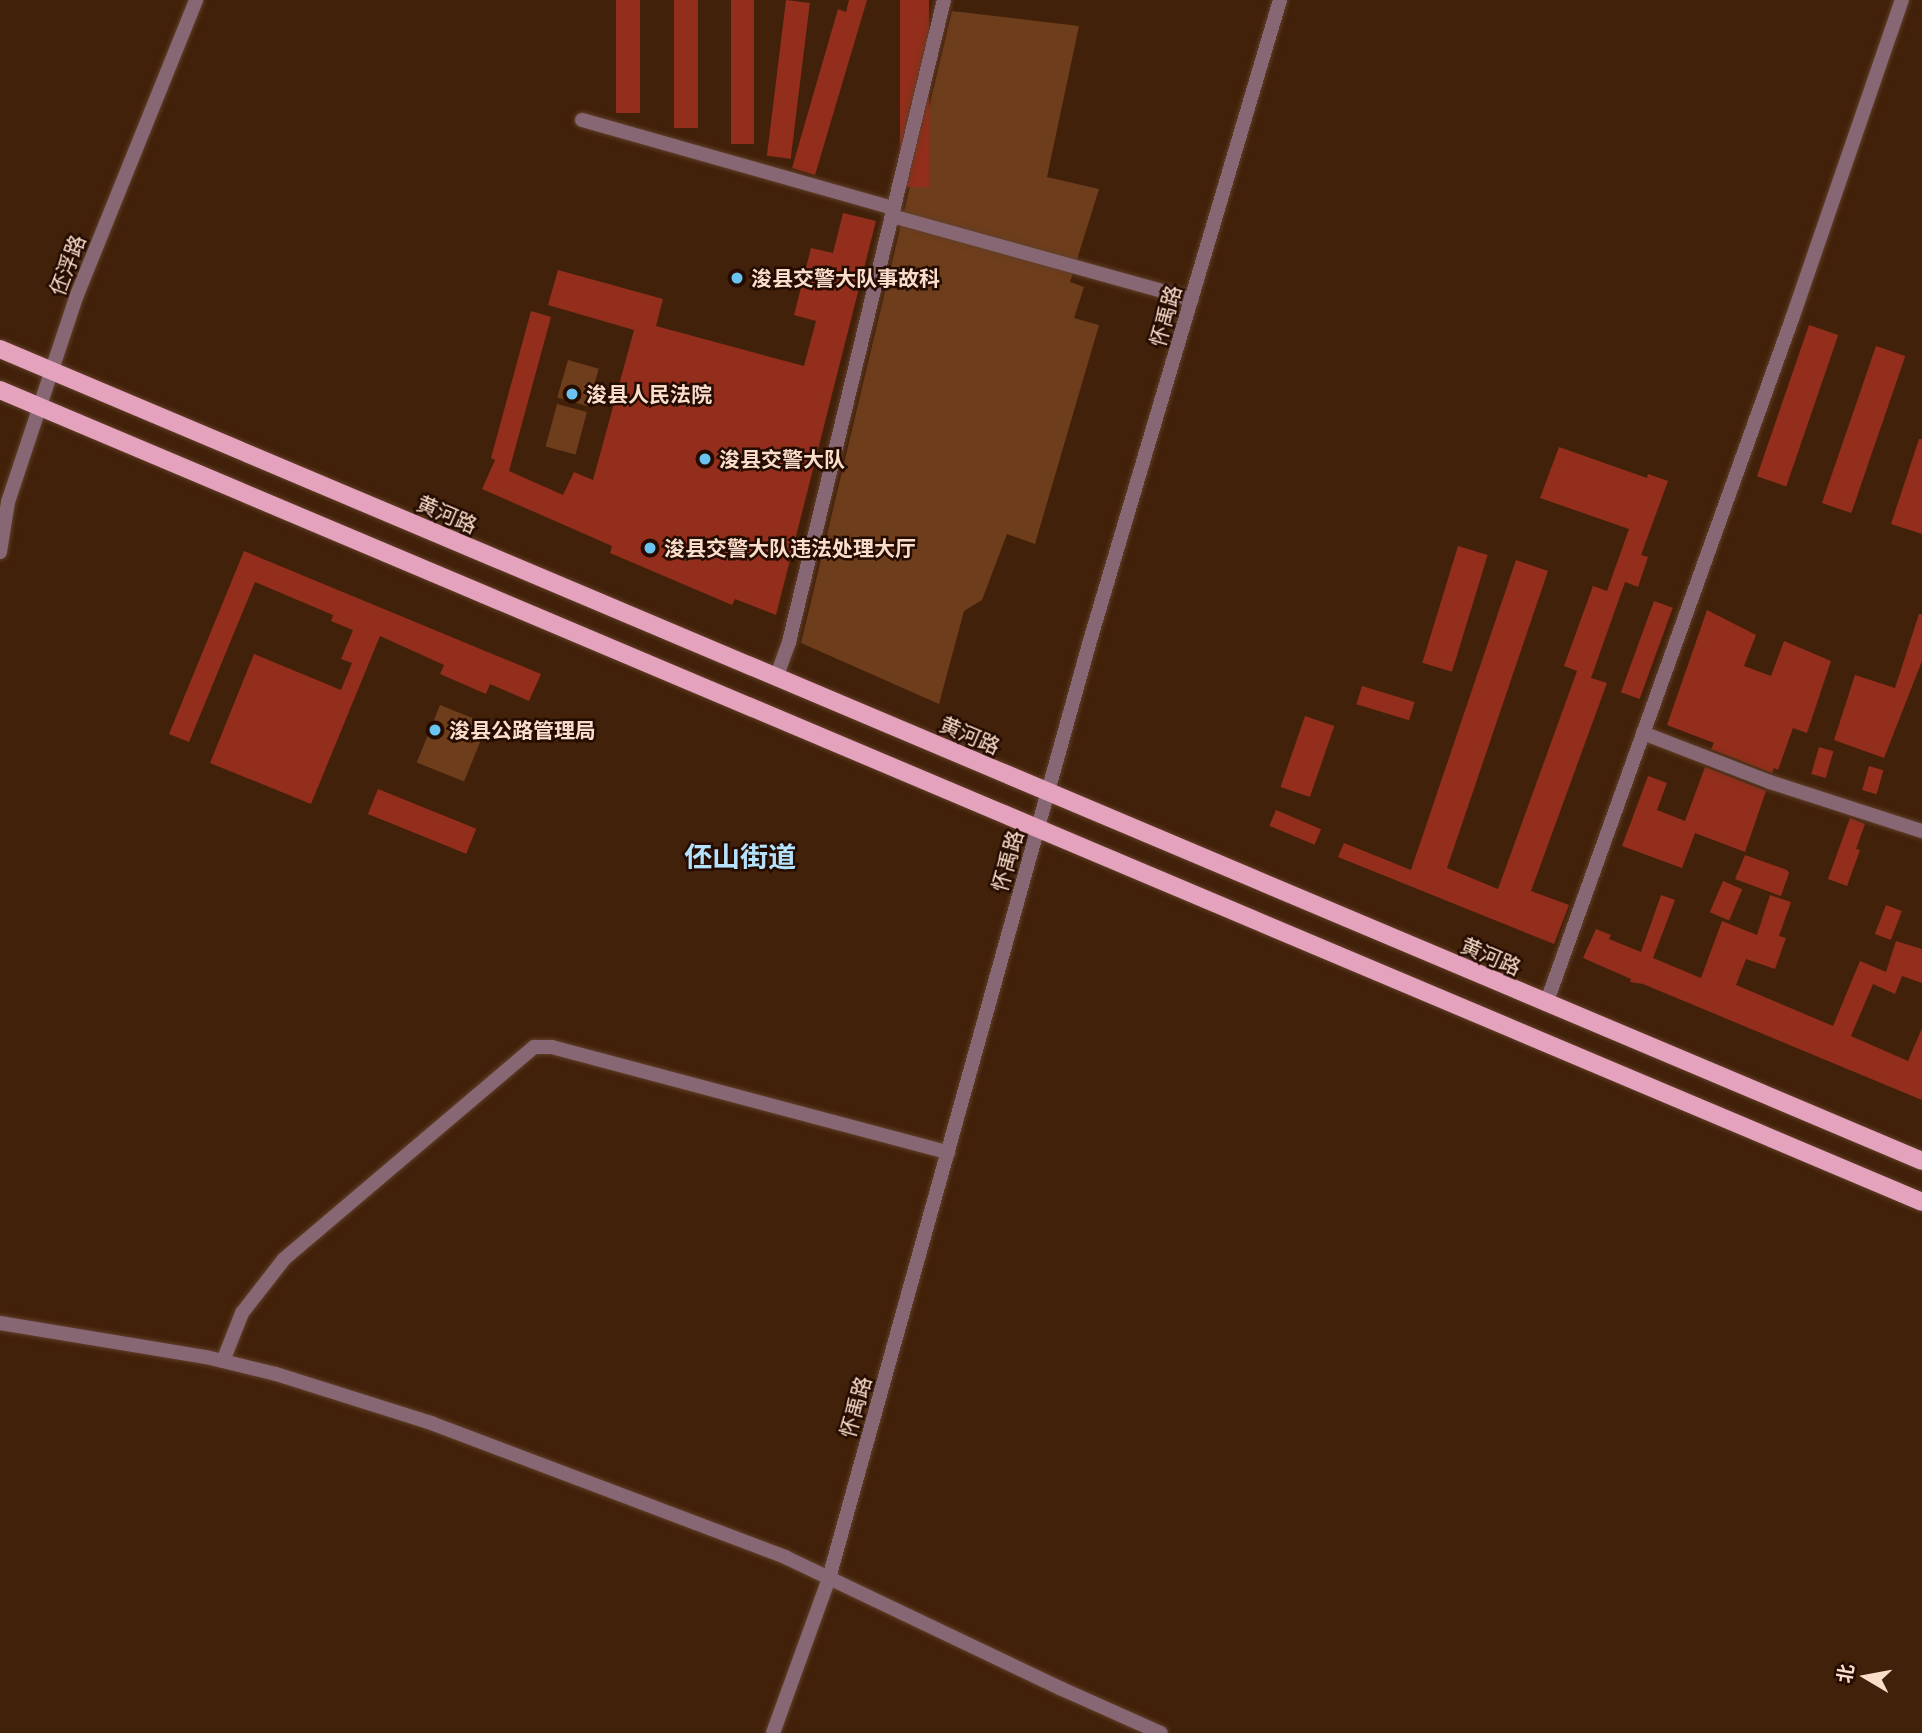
<!DOCTYPE html>
<html>
<head>
<meta charset="utf-8">
<style>
  body { margin:0 }
  #map { position:relative; width:1922px; height:1733px; overflow:hidden; background:#42210a; font-family:Quicksand,"Noto Sans SC",sans-serif }
  div>[style] { position:absolute }
  .green>* { inset:0; background:#6e3d1c; transform-origin:0 0 }
  .building>* { inset:0; background:#922e1b; transform-origin:0 0 }
  .roads { filter:drop-shadow(0 0 2px #603f29) drop-shadow(0 0 2px #603f29) }
  .minor>* { height:14px; margin:-7px; padding:0 7px; transform-origin:7px; border-radius:7px; background:#886774 }
  .tertiary>* { height:14px; margin:-7px; padding:0 7px; transform-origin:7px; border-radius:7px; background:#886774 }
  .primary>* { height:18px; margin:-9px; padding:0 9px; transform-origin:9px; border-radius:9px; background:#e5a2bd }
  .dots>* { width:19px; height:19px; translate:-50% -50%; box-sizing:border-box; border:4px solid #240c00; border-radius:50% }
  span { translate:-50% -50%; white-space:nowrap; text-align:center; line-height:1.15; -webkit-text-stroke:5px #240c00; paint-order:stroke }
  .street-label { font-size:21px; color:#fbddcb }
  .poi-label { font-size:21px; color:#fbddcb; font-weight:700 }
  .left { translate:0 -50%; text-align:left }
  .district-label { font-size:28px; color:#b5e3fd; font-weight:700 }
  .north { position:absolute; left:1831px; top:1642px; width:70px; height:70px; -webkit-text-stroke:5px #240c00; paint-order:stroke; rotate:280deg; font-size:19px; font-weight:700; line-height:28px; text-align:center; color:#fbddcb }
  .north::after { content:''; display:block; margin:auto; width:24px; height:32px; background:#fbddcb; clip-path:polygon(50% 0,100% 100%,50% 72%,0 100%) }
</style>
</head>
<body>
<div id="map">
  <div class="green">
    <div style="clip-path:polygon(952px 11px,1079px 26px,1047px 177px,1099px 189px,1070px 282px,1084px 287px,1074px 318px,1099px 325px,1035px 544px,1007px 534px,982px 600px,964px 611px,939px 704px,801px 643px)"></div>
    <div style="left:568px;top:360px;width:32px;height:39px;rotate:16deg"></div>
    <div style="left:557px;top:404px;width:31px;height:44px;rotate:15deg"></div>
    <div style="left:440px;top:705px;width:51px;height:62px;rotate:22deg"></div>
  </div>
  <div class="building">
    <div style="left:616px;top:0;width:24px;height:113px"></div>
    <div style="left:674px;top:0;width:24px;height:128px"></div>
    <div style="left:731px;top:0;width:23px;height:144px"></div>
    <div style="left:786px;top:0;width:24px;height:157px;rotate:7deg"></div>
    <div style="clip-path:polygon(849px 0,867px 0,815px 175px,792px 168px,838px 9px,846px 12px)"></div>
    <div style="left:900px;top:0;width:29px;height:187px"></div>
    <div style="clip-path:polygon(843px 213px,876px 221px,776px 615px,735px 599px,732px 605px,610px 553px,612px 546px,482px 489px,495px 460px,491px 458px,531px 311px,551px 317px,509px 471px,563px 495px,574px 472px,593px 480px,634px 330px,548px 305px,558px 270px,663px 299px,656px 326px,804px 366px,816px 321px,794px 315px,811px 248px,833px 253px)"></div>
    <div style="left:1809px;top:325px;width:31px;height:160px;rotate:19deg"></div>
    <div style="left:1876px;top:346px;width:31px;height:166px;rotate:19deg"></div>
    <div style="clip-path:polygon(1919px 439px,1922px 439px,1922px 534px,1891px 524px)"></div>
    <div style="clip-path:polygon(1559px 447px,1647px 478px,1648px 474px,1668px 481px,1641px 555px,1648px 557px,1638px 587px,1625px 582px,1591px 678px,1607px 683px,1531px 891px,1569px 905px,1554px 944px,1338px 857px,1344px 843px,1411px 870px,1516px 560px,1548px 571px,1447px 868px,1498px 889px,1577px 671px,1564px 666px,1593px 586px,1607px 591px,1629px 529px,1540px 498px)"></div>
    <div style="left:1458px;top:546px;width:31px;height:122px;rotate:17deg"></div>
    <div style="clip-path:polygon(244px 551px,541px 674px,529px 701px,490px 684px,486px 694px,440px 674px,444px 665px,380px 636px,311px 804px,210px 763px,254px 654px,341px 690px,352px 663px,341px 659px,353px 630px,331px 621px,333px 615px,255px 582px,189px 742px,169px 734px)"></div>
    <div style="left:1654px;top:601px;width:20px;height:97px;rotate:20deg"></div>
    <div style="clip-path:polygon(1707px 610px,1756px 635px,1744px 666px,1771px 676px,1784px 641px,1831px 661px,1807px 733px,1793px 728px,1778px 770px,1774px 768px,1772px 773px,1711px 749px,1714px 743px,1667px 725px)"></div>
    <div style="clip-path:polygon(1919px 614px,1922px 614px,1922px 661px,1884px 758px,1834px 740px,1855px 675px,1895px 688px)"></div>
    <div style="left:1362px;top:686px;width:55px;height:19px;rotate:17deg"></div>
    <div style="left:1305px;top:716px;width:31px;height:75px;rotate:19deg"></div>
    <div style="left:1819px;top:747px;width:15px;height:28px;rotate:16deg"></div>
    <div style="left:1869px;top:766px;width:15px;height:25px;rotate:16deg"></div>
    <div style="clip-path:polygon(1705px 767px,1766px 791px,1745px 852px,1695px 833px,1682px 868px,1622px 846px,1648px 776px,1667px 783px,1657px 810px,1685px 821px)"></div>
    <div style="left:378px;top:789px;width:106px;height:27px;rotate:22deg"></div>
    <div style="left:1276px;top:810px;width:49px;height:17px;rotate:23deg"></div>
    <div style="clip-path:polygon(1850px 818px,1865px 824px,1856px 849px,1860px 850px,1847px 886px,1828px 879px)"></div>
    <div style="clip-path:polygon(1745px 855px,1787px 870px,1789px 873px,1781px 896px,1735px 879px)"></div>
    <div style="left:1723px;top:881px;width:21px;height:34px;rotate:23deg"></div>
    <div style="clip-path:polygon(1661px 895px,1675px 900px,1653px 958px,1701px 978px,1722px 921px,1757px 935px,1770px 895px,1791px 902px,1779px 936px,1786px 938px,1775px 969px,1746px 959px,1736px 985px,1833px 1026px,1860px 961px,1886px 972px,1896px 941px,1922px 949px,1922px 983px,1902px 976px,1895px 994px,1873px 984px,1851px 1036px,1908px 1061px,1922px 1028px,1922px 1100px,1643px 984px,1630px 982px,1631px 979px,1583px 958px,1596px 929px,1611px 935px,1609px 939px,1641px 952px)"></div>
    <div style="left:1886px;top:905px;width:17px;height:31px;rotate:21deg"></div>
  </div>
  <div class="roads">
    <div class="minor">
      <div style="left:582px;top:120px;width:324px;rotate:15.8deg"></div>
      <div style="left:892px;top:216px;width:311px;rotate:15.5deg"></div>
      <div style="left:776px;top:678px;width:38px;rotate:-70deg"></div>
      <div style="left:789px;top:642px;width:660px;rotate:-76.43deg"></div>
      <div style="left:1643px;top:733px;width:136px;rotate:21.1deg"></div>
      <div style="left:1770px;top:782px;width:160px;rotate:17.9deg"></div>
      <div style="left:1546px;top:1004px;width:728px;rotate:-70.25deg"></div>
      <div style="left:1792px;top:319px;width:337px;rotate:-71deg"></div>
      <div style="left:223px;top:1361px;width:52px;rotate:-68.4deg"></div>
      <div style="left:242px;top:1313px;width:68px;rotate:-52.1deg"></div>
      <div style="left:284px;top:1259px;width:328px;rotate:-40.3deg"></div>
      <div style="left:534px;top:1047px;width:18px"></div>
      <div style="left:552px;top:1047px;width:410px;rotate:14.9deg"></div>
    </div>
    <div class="tertiary">
      <div style="left:0;top:552px;width:51px;rotate:-80.9deg"></div>
      <div style="left:8px;top:502px;width:218px;rotate:-71.6deg"></div>
      <div style="left:77px;top:295px;width:318px;rotate:-68deg"></div>
      <div style="left:0;top:1323px;width:209px;rotate:9.4deg"></div>
      <div style="left:206px;top:1357px;width:72px;rotate:13.7deg"></div>
      <div style="left:276px;top:1374px;width:163px;rotate:17.5deg"></div>
      <div style="left:431px;top:1423px;width:379px;rotate:20.7deg"></div>
      <div style="left:785px;top:1557px;width:307px;rotate:25.5deg"></div>
      <div style="left:1062px;top:1689px;width:108px;rotate:24deg"></div>
      <div style="left:773px;top:1733px;width:165px;rotate:-70.1deg"></div>
      <div style="left:829px;top:1578px;width:970px;rotate:-74.44deg"></div>
      <div style="left:1089px;top:644px;width:672px;rotate:-73.48deg"></div>
    </div>
    <div class="primary">
      <div style="left:0;top:349px;width:2086px;rotate:22.9deg"></div>
      <div style="left:0;top:390px;width:2086px;rotate:22.9deg"></div>
    </div>
  </div>
  <div class="dots">
    <div style="left:737px;top:278px;background:#6ac3f1"></div>
    <div style="left:572px;top:394px;background:#6ac3f1"></div>
    <div style="left:705px;top:459px;background:#6ac3f1"></div>
    <div style="left:650px;top:548px;background:#6ac3f1"></div>
    <div style="left:435px;top:730px;background:#6ac3f1"></div>
  </div>
  <div class="street-label">
    <span style="left:67px;top:265px;rotate:-69deg">伾浮路</span>
    <span style="left:1165px;top:316px;rotate:-74deg">怀禹路</span>
    <span style="left:447px;top:514px;rotate:23deg">黄河路</span>
    <span style="left:970px;top:735px;rotate:23deg">黄河路</span>
    <span style="left:1007px;top:861px;rotate:-74deg">怀禹路</span>
    <span style="left:1491px;top:956px;rotate:23deg">黄河路</span>
    <span style="left:855px;top:1407px;rotate:-74deg">怀禹路</span>
  </div>
  <div class="poi-label">
    <span class="left" style="left:751px;top:278px">浚县交警大队事故科</span>
    <span class="left" style="left:586px;top:394px">浚县人民法院</span>
    <span class="left" style="left:719px;top:459px">浚县交警大队</span>
    <span class="left" style="left:664px;top:548px">浚县交警大队违法处理大厅</span>
    <span class="left" style="left:449px;top:730px">浚县公路管理局</span>
  </div>
  <div class="district-label">
    <span style="left:740px;top:857px">伾山街道</span>
  </div>
  <div class="north">北</div>
</div>
</body>
</html>
